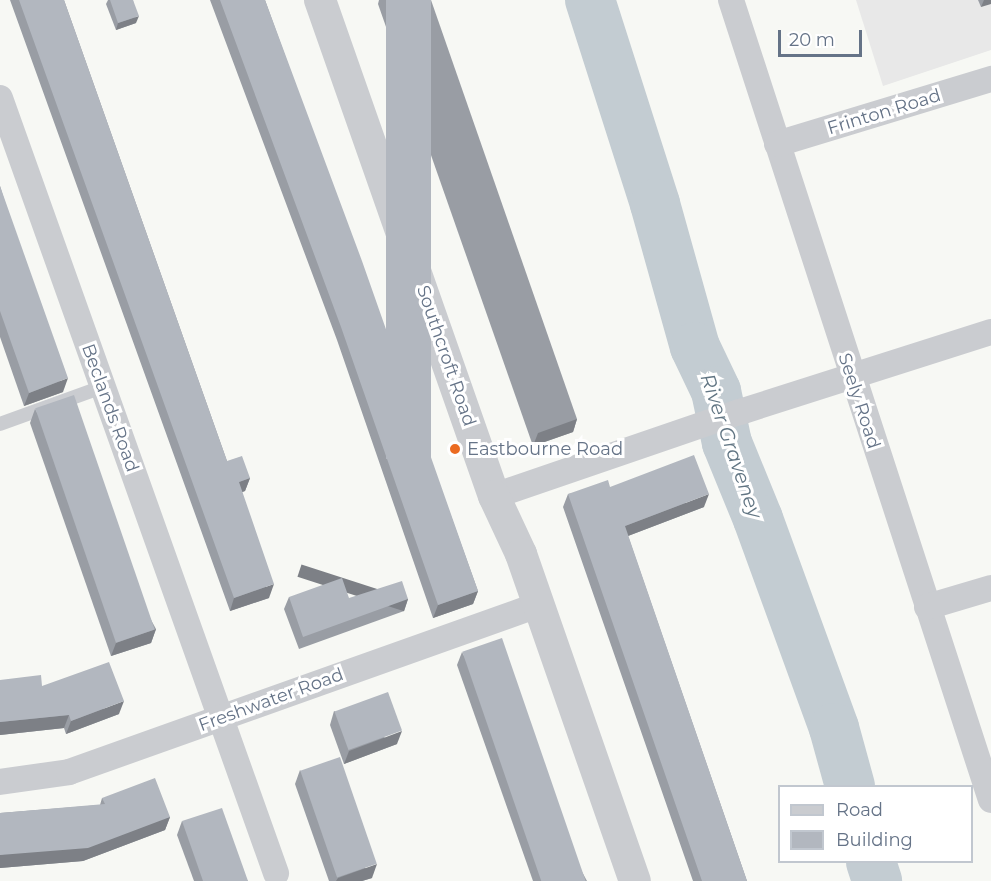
<!DOCTYPE html>
<html>
<head>
<meta charset="utf-8">
<style>
  body { margin:0 }
  #map { position:relative; width:991px; height:881px; overflow:hidden; background:#f7f8f4; font-family:Montserrat,sans-serif }
  div>[style] { position:absolute }
  .built>* { inset:0; background:#e8e8e8 }
  .river>* { height:50px; margin:-25px; padding:0 25px; transform-origin:25px; border-radius:25px; background:#c3ccd2 }
  .service>* { height:14px; margin:-7px; padding:0 7px; transform-origin:7px; border-radius:7px; background:#caccd0 }
  .minor>* { height:26px; margin:-13px; padding:0 13px; transform-origin:13px; border-radius:13px; background:#caccd0 }
  .tertiary>* { height:32px; margin:-16px; padding:0 16px; transform-origin:16px; border-radius:16px; background:#caccd0 }
  .wall>* { inset:0; background:#999da4 }
  .shaded-wall>* { inset:0; background:#7d8086; transform-origin:0 0 }
  .building>* { inset:0; background:#b2b7bf; transform-origin:0 0 }
  .dots>* { width:16px; height:16px; translate:-50% -50%; box-sizing:border-box; border:3px solid #fff; border-radius:50% }
  span { translate:-50% -50%; white-space:nowrap; text-align:center; line-height:1.15; -webkit-text-stroke:6px #fff; paint-order:stroke }
  .street-label { font-size:18px; color:#657387 }
  .poi-label { font-size:18px; color:#657387 }
  .left { translate:0 -50%; text-align:left }
  .water-label { font-size:20px; color:#617583; font-style:italic }
  .legend { position:absolute; left:778px; top:785px; width:195px; height:78px; box-sizing:border-box; background:#fff; border:2px solid #c1c7cf; margin:0; padding:8px 10px; list-style:none; font-size:18px; color:#657387 }
  .legend li { display:flex; align-items:center; gap:12px; height:30px }
  .legend b { width:30px; border:2px solid #c1c7cf }
  .scale { position:absolute; left:778px; top:30px; width:84px; height:27px; box-sizing:border-box; border:3px solid #657387; border-top:0; padding-left:8px; font-size:18px; line-height:21px; white-space:nowrap; color:#657387; -webkit-text-stroke:4px #fff; paint-order:stroke }
</style>
</head>
<body>
<div id="map">
  <div class="built">
    <div style="clip-path:polygon(856px 0,991px 0,991px 50px,883px 86px)"></div>
  </div>
  <div class="river">
    <div style="left:590px;top:0;width:214px;rotate:72.3deg"></div>
    <div style="left:655px;top:204px;width:148px;rotate:74.4deg"></div>
    <div style="left:695px;top:347px;width:49px;rotate:64.5deg"></div>
    <div style="left:716px;top:391px;width:53px;rotate:78.1deg"></div>
    <div style="left:727px;top:443px;width:82px;rotate:67.8deg"></div>
    <div style="left:758px;top:519px;width:222px;rotate:70deg"></div>
    <div style="left:834px;top:728px;width:60px;rotate:74.6deg"></div>
    <div style="left:871px;top:862px;width:20px;rotate:72deg"></div>
  </div>
  <div class="service">
    <div style="left:0;top:424px;width:109px;rotate:-19.9deg"></div>
  </div>
  <div class="minor">
    <div style="left:731px;top:0;width:841px;rotate:72deg"></div>
    <div style="left:0;top:98px;width:823px;rotate:70.4deg"></div>
    <div style="left:777px;top:144px;width:224px;rotate:-16.9deg"></div>
    <div style="left:494px;top:496px;width:260px;rotate:-18.9deg"></div>
    <div style="left:740px;top:412px;width:263px;rotate:-17.7deg"></div>
    <div style="left:927px;top:607px;width:67px;rotate:-16.5deg"></div>
    <div style="left:0;top:782px;width:70px;rotate:-8.2deg"></div>
    <div style="left:69px;top:772px;width:499px;rotate:-19.6deg"></div>
  </div>
  <div class="tertiary">
    <div style="left:320px;top:0;width:526px;rotate:70.67deg"></div>
    <div style="left:494px;top:496px;width:64px;rotate:65deg"></div>
    <div style="left:521px;top:554px;width:346px;rotate:70.8deg"></div>
  </div>
  <div class="wall">
    <div style="clip-path:polygon(10px 0,64px 0,227px 461px,250px 478px,245px 491px,242px 492px,269px 598px,230px 611px)"></div>
    <div style="clip-path:polygon(108px 0,133px 0,136px 23px,116px 30px,106px 4px)"></div>
    <div style="clip-path:polygon(210px 0,265px 0,478px 591px,473px 604px,433px 618px,337px 340px)"></div>
    <div style="clip-path:polygon(379px 0,431px 0,577px 419px,573px 432px,533px 446px,378px 4px)"></div>
    <div style="clip-path:polygon(978px 0,991px 0,981px 7px)"></div>
    <div style="clip-path:polygon(0 186px,63px 392px,24px 406px,0 337px)"></div>
    <div style="clip-path:polygon(35px 409px,156px 629px,151px 643px,111px 656px,30px 423px)"></div>
    <div style="clip-path:polygon(610px 487px,704px 507px,628px 536px,747px 881px,693px 881px,563px 507px,568px 494px)"></div>
    <div style="clip-path:polygon(289px 597px,349px 598px,408px 599px,404px 611px,299px 649px,284px 609px)"></div>
    <div style="clip-path:polygon(462px 652px,587px 881px,533px 881px,457px 665px)"></div>
    <div style="clip-path:polygon(0 680px,42px 686px,119px 714px,66px 734px,64px 728px,0 735px)"></div>
    <div style="clip-path:polygon(334px 711px,397px 744px,344px 764px,330px 725px)"></div>
    <div style="clip-path:polygon(300px 770px,372px 878px,362px 881px,329px 881px,295px 784px)"></div>
    <div style="clip-path:polygon(102px 798px,170px 817px,165px 830px,83px 861px,0 868px,0 813px,100px 805px)"></div>
    <div style="clip-path:polygon(182px 821px,248px 881px,194px 881px,177px 835px)"></div>
  </div>
  <div class="shaded-wall">
    <div style="clip-path:polygon(984px 0,991px 0,991px 4px,981px 7px)"></div>
    <div style="clip-path:polygon(139px 16px,136px 23px,116px 30px,118px 23px)"></div>
    <div style="clip-path:polygon(68px 378px,63px 392px,24px 406px,29px 393px)"></div>
    <div style="clip-path:polygon(577px 419px,573px 432px,533px 446px,538px 433px)"></div>
    <div style="clip-path:polygon(250px 478px,245px 491px,234px 495px,239px 482px)"></div>
    <div style="clip-path:polygon(709px 494px,704px 507px,620px 539px,625px 526px)"></div>
    <div style="clip-path:polygon(274px 584px,269px 598px,230px 611px,234px 598px)"></div>
    <div style="clip-path:polygon(478px 591px,473px 604px,433px 618px,438px 605px)"></div>
    <div style="left:408px;top:599px;width:13px;height:112px;rotate:108deg"></div>
    <div style="clip-path:polygon(156px 629px,151px 643px,111px 656px,116px 643px)"></div>
    <div style="clip-path:polygon(124px 701px,119px 714px,66px 734px,71px 721px)"></div>
    <div style="clip-path:polygon(69px 715px,64px 728px,0 735px,0 722px)"></div>
    <div style="clip-path:polygon(402px 731px,397px 744px,344px 764px,349px 751px)"></div>
    <div style="clip-path:polygon(170px 817px,165px 830px,83px 861px,0 868px,0 855px)"></div>
    <div style="clip-path:polygon(377px 864px,372px 878px,362px 881px,336px 881px,338px 878px)"></div>
  </div>
  <div class="building">
    <div style="clip-path:polygon(19px 0,64px 0,227px 461px,242px 456px,250px 478px,239px 482px,274px 584px,234px 598px)"></div>
    <div style="clip-path:polygon(110px 0,133px 0,139px 16px,118px 23px)"></div>
    <div style="clip-path:polygon(220px 0,265px 0,362px 261px,478px 591px,438px 605px,341px 327px)"></div>
    <div style="left:386px;top:0;width:45px;height:459px"></div>
    <div style="clip-path:polygon(0 186px,68px 378px,29px 393px,0 311px)"></div>
    <div style="left:74px;top:395px;width:248px;height:41px;rotate:71deg"></div>
    <div style="clip-path:polygon(694px 455px,709px 494px,625px 526px,747px 881px,702px 881px,568px 494px,608px 480px,610px 487px)"></div>
    <div style="clip-path:polygon(342px 578px,349px 598px,402px 581px,408px 599px,303px 637px,289px 597px)"></div>
    <div style="left:502px;top:638px;width:257px;height:42px;rotate:71deg"></div>
    <div style="clip-path:polygon(109px 662px,124px 701px,71px 721px,69px 715px,0 722px,0 680px,41px 675px,42px 686px)"></div>
    <div style="left:388px;top:692px;width:41px;height:57px;rotate:70deg"></div>
    <div style="left:340px;top:757px;width:113px;height:42px;rotate:71deg"></div>
    <div style="clip-path:polygon(155px 778px,170px 817px,88px 848px,0 855px,0 813px,105px 804px,102px 798px)"></div>
    <div style="clip-path:polygon(222px 808px,248px 881px,203px 881px,182px 821px)"></div>
  </div>
  <div class="dots">
    <div style="left:455px;top:449px;background:#eb6b21"></div>
  </div>
  <div class="street-label">
    <span style="left:884px;top:112px;rotate:-17deg">Frinton Road</span>
    <span style="left:446px;top:356px;rotate:71deg">Southcroft Road</span>
    <span style="left:859px;top:401px;rotate:72deg">Seely Road</span>
    <span style="left:110px;top:408px;rotate:70deg">Beclands Road</span>
    <span style="left:271px;top:700px;rotate:-20deg">Freshwater Road</span>
  </div>
  <div class="poi-label">
    <span class="left" style="left:467px;top:449px">Eastbourne Road</span>
  </div>
  <div class="water-label">
    <span style="left:731px;top:446px;rotate:71deg">River Graveney</span>
  </div>
  <ul class="legend">
  <li><b style="height:8px;background:#caccd0"></b>Road</li>
  <li><b style="height:16px;background:#b2b7bf"></b>Building</li>
  </ul>
  <div class="scale">20 m</div>
</div>
</body>
</html>
